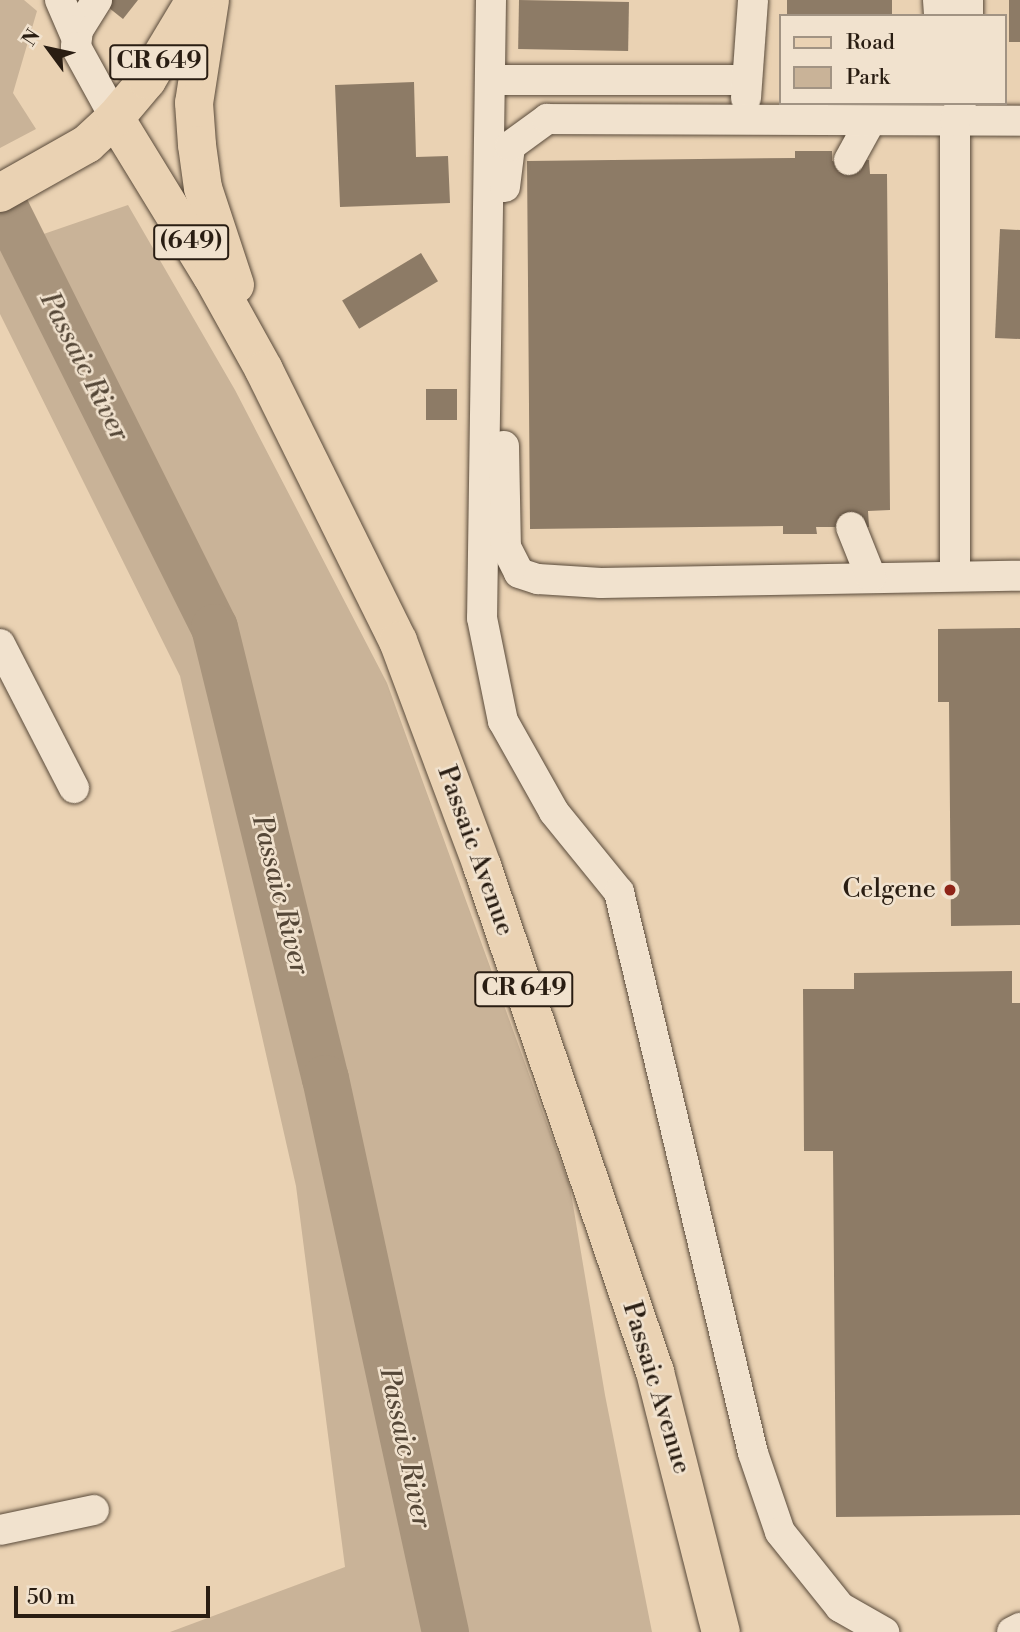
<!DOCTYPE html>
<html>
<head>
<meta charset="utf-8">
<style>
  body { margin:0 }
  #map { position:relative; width:1020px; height:1632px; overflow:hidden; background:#ead2b3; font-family:"Libre Bodoni",serif }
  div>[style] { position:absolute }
  .green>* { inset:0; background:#c9b398 }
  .river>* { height:47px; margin:-23.5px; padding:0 23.5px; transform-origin:23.5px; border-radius:23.5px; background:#a8947c }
  .building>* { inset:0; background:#8d7b66; transform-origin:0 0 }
  .roads { filter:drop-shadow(0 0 2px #594a3a) drop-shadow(0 0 2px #594a3a) }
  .minor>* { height:30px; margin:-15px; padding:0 15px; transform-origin:15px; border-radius:15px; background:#f1e2ce }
  .major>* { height:38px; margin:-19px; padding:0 19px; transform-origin:19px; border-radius:19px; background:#ead2b3 }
  .dots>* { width:19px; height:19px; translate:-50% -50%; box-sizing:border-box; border:4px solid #f1e2ce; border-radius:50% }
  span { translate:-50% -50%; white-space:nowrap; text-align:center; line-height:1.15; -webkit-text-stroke:5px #f1e2ce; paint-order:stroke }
  .shield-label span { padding:2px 5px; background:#f1e2ce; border:2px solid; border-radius:5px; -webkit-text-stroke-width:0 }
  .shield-label { font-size:24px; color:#291d12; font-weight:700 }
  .street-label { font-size:26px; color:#291d12 }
  .poi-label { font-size:26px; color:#291d12 }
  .right { translate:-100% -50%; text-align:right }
  .water-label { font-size:28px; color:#554737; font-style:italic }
  .legend { position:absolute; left:779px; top:14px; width:228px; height:91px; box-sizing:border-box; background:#f1e2ce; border:2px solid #a19383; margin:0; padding:9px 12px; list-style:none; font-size:21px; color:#291d12 }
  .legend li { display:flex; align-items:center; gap:14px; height:35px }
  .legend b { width:35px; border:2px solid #a19383 }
  .north { position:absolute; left:14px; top:14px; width:70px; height:70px; -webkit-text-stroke:5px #f1e2ce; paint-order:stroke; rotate:303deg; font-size:19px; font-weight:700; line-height:28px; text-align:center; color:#291d12 }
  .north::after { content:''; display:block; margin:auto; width:24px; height:32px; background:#291d12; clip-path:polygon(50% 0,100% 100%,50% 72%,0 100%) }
  .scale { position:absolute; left:14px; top:1586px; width:196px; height:32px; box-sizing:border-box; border:4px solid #291d12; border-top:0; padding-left:9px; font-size:21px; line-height:24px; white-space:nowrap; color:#291d12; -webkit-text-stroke:5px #f1e2ce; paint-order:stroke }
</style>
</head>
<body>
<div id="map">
  <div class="green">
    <div style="clip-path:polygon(0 0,24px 0,37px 11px,13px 93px,36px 129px,0 148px)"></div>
    <div style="clip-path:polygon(128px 205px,235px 390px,387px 683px,570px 1187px,605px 1395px,652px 1632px,170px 1632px,345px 1567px,296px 1186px,180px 676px,0 314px,0 249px)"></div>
  </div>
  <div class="river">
    <div style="left:0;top:198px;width:479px;rotate:63.5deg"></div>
    <div style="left:214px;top:627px;width:464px;rotate:76.2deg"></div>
    <div style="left:325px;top:1078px;width:567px;rotate:77.78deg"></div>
  </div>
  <div class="building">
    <div style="clip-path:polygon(99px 0,138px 0,123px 19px)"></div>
    <div style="left:519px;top:0;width:110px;height:49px;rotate:1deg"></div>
    <div style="left:787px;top:0;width:105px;height:16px"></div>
    <div style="left:1009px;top:0;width:11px;height:42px"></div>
    <div style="clip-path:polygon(414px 82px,416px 157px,448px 156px,450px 203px,340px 207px,335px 85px)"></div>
    <div style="clip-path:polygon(795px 151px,832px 151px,832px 161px,869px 160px,870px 174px,887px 174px,890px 510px,868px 511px,869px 527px,816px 527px,817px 534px,783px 534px,783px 526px,530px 529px,527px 161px,795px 158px)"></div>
    <div style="clip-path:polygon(1000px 229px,1020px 230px,1020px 339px,995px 338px)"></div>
    <div style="left:421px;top:253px;width:33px;height:92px;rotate:59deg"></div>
    <div style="left:426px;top:389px;width:31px;height:31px"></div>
    <div style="clip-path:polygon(1020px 628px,1020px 925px,951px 926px,949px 702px,938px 702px,938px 629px)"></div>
    <div style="clip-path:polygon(1012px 971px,1012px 1003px,1020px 1003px,1020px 1515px,836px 1517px,833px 1151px,804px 1151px,803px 989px,854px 989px,854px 973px)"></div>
  </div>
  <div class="roads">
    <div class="minor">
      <div style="left:60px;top:0;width:40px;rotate:66.6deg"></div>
      <div style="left:97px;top:0;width:36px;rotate:122deg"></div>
      <div style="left:78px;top:30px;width:17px;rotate:97deg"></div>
      <div style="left:76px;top:47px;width:81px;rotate:61.2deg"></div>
      <div style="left:491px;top:0;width:618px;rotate:90.83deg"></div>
      <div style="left:482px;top:618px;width:105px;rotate:78.5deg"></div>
      <div style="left:503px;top:721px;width:104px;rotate:60.7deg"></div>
      <div style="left:554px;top:812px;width:103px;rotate:50.9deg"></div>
      <div style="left:619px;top:892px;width:577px;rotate:76.57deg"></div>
      <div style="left:753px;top:1453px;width:83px;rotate:71.1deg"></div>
      <div style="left:780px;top:1532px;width:96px;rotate:51.3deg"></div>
      <div style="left:840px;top:1607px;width:51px;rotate:29.6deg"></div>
      <div style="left:938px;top:0;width:16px;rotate:86deg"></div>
      <div style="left:968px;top:0;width:16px;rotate:90deg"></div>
      <div style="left:490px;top:80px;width:255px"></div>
      <div style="left:746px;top:98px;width:98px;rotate:-85.9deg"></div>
      <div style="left:849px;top:160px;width:43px;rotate:-61.1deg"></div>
      <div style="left:505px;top:187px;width:41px;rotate:-83deg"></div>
      <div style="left:510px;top:146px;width:46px;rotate:-36.1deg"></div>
      <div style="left:547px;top:119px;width:473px;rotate:0.2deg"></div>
      <div style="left:504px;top:446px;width:101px;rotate:88.9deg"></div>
      <div style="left:506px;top:547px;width:29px;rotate:63deg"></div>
      <div style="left:519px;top:573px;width:20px;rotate:18deg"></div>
      <div style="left:538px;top:579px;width:63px;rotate:3.6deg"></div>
      <div style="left:601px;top:583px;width:419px;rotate:-1deg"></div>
      <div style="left:851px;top:527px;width:54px;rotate:68.2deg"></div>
      <div style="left:955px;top:576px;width:455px;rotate:-90deg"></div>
      <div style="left:955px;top:121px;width:19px;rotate:-72deg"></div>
      <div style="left:0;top:644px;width:162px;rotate:62.8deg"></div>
      <div style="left:0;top:1530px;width:96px;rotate:-12deg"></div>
      <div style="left:1012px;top:1632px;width:9px;rotate:-27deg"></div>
    </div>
    <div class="major">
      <div style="left:210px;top:0;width:104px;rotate:98.8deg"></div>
      <div style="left:194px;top:103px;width:42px;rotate:85.9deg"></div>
      <div style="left:197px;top:145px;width:43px;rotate:82.1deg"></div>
      <div style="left:203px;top:188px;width:102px;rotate:71.7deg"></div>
      <div style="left:115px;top:118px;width:185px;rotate:58.5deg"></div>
      <div style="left:212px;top:276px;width:107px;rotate:61deg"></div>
      <div style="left:264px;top:370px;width:302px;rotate:63.7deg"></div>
      <div style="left:398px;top:641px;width:240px;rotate:69.5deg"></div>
      <div style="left:482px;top:866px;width:535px;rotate:71.12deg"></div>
      <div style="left:655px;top:1372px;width:268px;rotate:75.8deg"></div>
      <div style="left:0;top:193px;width:100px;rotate:-29.4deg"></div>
      <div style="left:87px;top:144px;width:38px;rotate:-43deg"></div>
      <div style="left:115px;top:118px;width:50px;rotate:-49.9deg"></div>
      <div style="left:147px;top:80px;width:93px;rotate:-59deg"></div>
    </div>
  </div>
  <div class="dots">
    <div style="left:950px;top:890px;background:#8f2418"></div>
  </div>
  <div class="shield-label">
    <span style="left:159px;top:62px">CR 649</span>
    <span style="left:191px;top:242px">(649)</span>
    <span style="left:524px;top:989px">CR 649</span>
  </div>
  <div class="street-label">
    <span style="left:475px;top:851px;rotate:70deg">Passaic Avenue</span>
    <span style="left:656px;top:1388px;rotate:73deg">Passaic Avenue</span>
  </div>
  <div class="poi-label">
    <span class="right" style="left:936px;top:890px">Celgene</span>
  </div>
  <div class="water-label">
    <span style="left:84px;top:367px;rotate:63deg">Passaic River</span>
    <span style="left:280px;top:895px;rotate:76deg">Passaic River</span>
    <span style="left:405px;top:1448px;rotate:78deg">Passaic River</span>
  </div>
  <ul class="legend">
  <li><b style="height:9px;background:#ead2b3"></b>Road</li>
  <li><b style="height:19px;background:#c9b398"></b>Park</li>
  </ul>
  <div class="north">N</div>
  <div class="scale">50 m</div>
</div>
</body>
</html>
